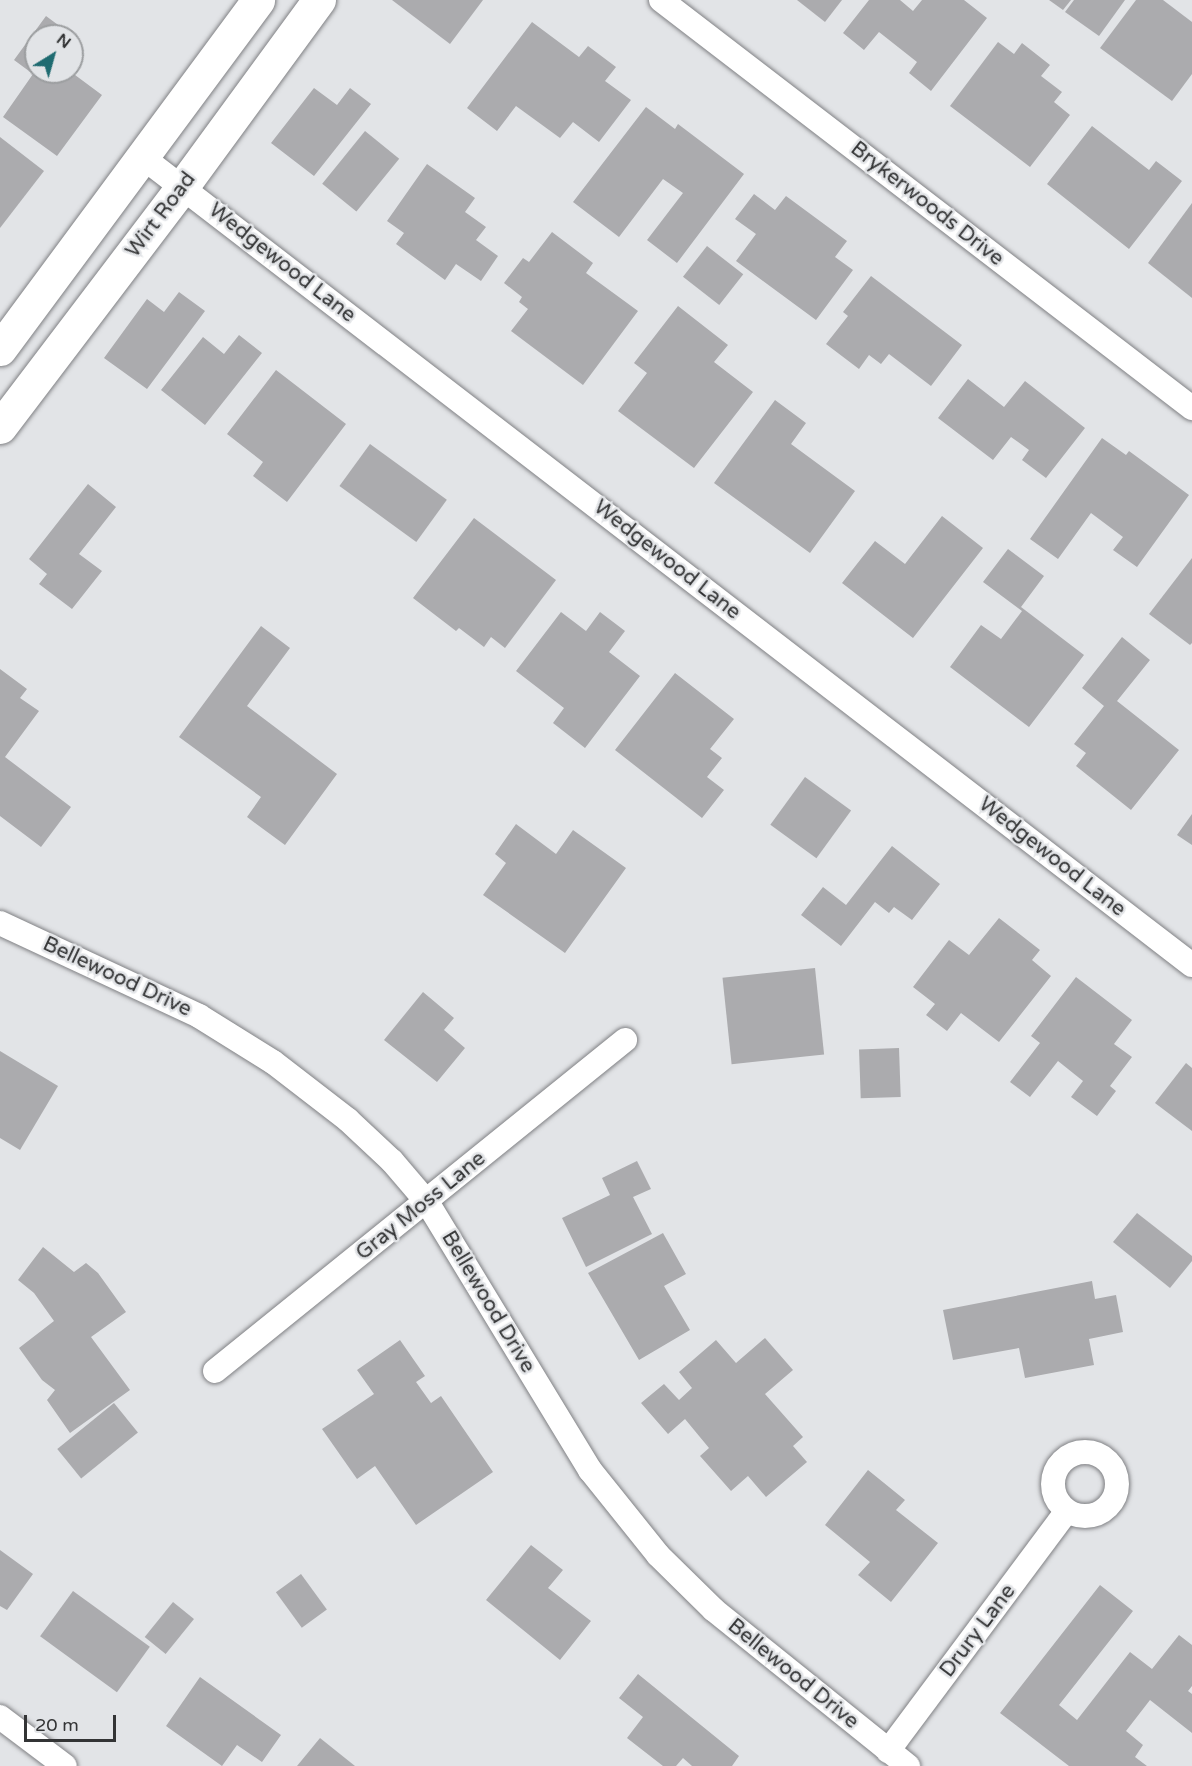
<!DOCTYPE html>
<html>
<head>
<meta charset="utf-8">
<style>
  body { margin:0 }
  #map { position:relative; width:1192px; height:1766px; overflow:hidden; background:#e2e4e7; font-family:"Varela Round",sans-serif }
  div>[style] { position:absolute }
  .building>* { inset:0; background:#ababae; transform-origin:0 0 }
  .roads { filter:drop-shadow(0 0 2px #808184) drop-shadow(0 0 2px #808184) }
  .street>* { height:24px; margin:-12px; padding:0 12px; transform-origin:12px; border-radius:12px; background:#fff }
  .street>.ring { margin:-12px; padding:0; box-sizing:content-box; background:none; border:24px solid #fff; border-radius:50% }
  .secondary>* { height:33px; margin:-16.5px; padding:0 16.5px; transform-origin:16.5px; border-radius:16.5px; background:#fff }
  span { translate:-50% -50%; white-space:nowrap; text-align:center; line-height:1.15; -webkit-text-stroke:5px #e2e4e7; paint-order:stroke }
  .street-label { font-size:21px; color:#333435 }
  .north { position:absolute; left:24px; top:24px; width:60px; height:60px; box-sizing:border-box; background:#e2e4e7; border:2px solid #9c9ea0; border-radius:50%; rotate:37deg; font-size:16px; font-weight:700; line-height:24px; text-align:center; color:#333435 }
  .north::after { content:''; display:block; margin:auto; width:21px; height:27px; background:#1f6b71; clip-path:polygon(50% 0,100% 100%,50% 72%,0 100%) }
  .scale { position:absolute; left:24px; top:1715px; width:92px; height:27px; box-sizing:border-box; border:3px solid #333435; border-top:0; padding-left:8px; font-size:18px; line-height:21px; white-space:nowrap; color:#333435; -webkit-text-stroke:4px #e2e4e7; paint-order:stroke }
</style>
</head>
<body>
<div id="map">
  <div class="building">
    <div style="clip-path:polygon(392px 0,483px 0,450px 44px)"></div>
    <div style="clip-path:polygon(797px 0,842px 0,825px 22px)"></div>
    <div style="clip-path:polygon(869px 0,900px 0,913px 11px,922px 0,964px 0,987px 18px,931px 91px,909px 73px,917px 62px,879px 32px,864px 50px,843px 33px)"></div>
    <div style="clip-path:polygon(1049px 0,1071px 0,1063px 10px)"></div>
    <div style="clip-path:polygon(1074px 0,1125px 0,1099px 36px,1065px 12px)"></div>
    <div style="clip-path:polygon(1136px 0,1163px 0,1192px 22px,1192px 74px,1172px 101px,1100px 48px)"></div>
    <div style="clip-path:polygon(46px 16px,73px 36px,36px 36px,36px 72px,71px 72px,102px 95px,57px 156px,3px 117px,33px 74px,14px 60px)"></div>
    <div style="clip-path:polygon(532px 22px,579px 57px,588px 46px,616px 67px,605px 81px,631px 100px,599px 142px,573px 122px,560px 138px,516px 106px,497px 131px,467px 108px)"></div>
    <div style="clip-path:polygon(998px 42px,1014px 54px,1022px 43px,1050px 65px,1041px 76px,1062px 92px,1054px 102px,1070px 115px,1030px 167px,950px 106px)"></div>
    <div style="clip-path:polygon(314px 88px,337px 105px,350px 88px,371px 104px,314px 176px,271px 143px)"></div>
    <div style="clip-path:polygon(646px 107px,675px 129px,678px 124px,744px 174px,677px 263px,647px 240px,683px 193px,663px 179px,619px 237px,573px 202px)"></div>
    <div style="clip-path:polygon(1092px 126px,1149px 170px,1156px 161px,1182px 181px,1129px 249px,1047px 184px)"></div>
    <div style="left:365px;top:131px;width:44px;height:68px;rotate:39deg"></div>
    <div style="clip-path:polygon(0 137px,44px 171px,0 228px)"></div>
    <div style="clip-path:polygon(427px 164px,475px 198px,465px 212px,486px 227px,476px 240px,498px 256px,481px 281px,456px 264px,445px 280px,396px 244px,404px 233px,387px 221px)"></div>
    <div style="clip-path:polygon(754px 194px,775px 210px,786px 196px,847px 241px,835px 257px,853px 270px,816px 320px,736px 261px,756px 234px,735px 219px)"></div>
    <div style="clip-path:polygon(1192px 203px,1192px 298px,1148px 263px)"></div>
    <div style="clip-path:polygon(552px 232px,593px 263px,586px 273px,638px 311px,583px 385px,511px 331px,528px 309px,519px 302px,522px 297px,504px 283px,523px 258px,529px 262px)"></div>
    <div style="left:707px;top:246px;width:46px;height:39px;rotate:38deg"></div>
    <div style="clip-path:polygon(871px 276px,962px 345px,931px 386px,889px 354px,881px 364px,869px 355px,859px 369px,826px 344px,848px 316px,843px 312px)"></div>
    <div style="clip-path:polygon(179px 292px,205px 311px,147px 389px,104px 358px,147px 299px,164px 312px)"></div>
    <div style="clip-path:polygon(678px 306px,728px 345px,714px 362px,753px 392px,694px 468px,618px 411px,647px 373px,634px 363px)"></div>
    <div style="clip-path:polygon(239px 335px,262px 353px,205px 425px,161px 390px,203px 337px,224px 354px)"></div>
    <div style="clip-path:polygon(276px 370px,346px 424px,287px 502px,253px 476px,263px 462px,227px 434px)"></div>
    <div style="clip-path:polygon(968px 379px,1004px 407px,1025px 381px,1085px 428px,1046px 478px,1022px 460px,1029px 450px,1011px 437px,993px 460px,938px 418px)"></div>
    <div style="clip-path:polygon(775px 400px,806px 423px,791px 444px,855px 491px,810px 553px,714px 483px)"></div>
    <div style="clip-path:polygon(1102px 438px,1126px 455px,1129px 451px,1189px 495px,1137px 567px,1113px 550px,1123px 537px,1091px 513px,1058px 559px,1030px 539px)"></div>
    <div style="left:370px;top:444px;width:95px;height:52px;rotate:36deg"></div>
    <div style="clip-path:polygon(88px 484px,116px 507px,79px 554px,102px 571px,72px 609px,39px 584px,47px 574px,29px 559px)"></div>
    <div style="clip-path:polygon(942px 516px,983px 548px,913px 638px,842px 583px,875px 541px,905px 564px)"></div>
    <div style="clip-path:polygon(474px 518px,556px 580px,505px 648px,491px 637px,484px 647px,459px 628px,456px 631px,413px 598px)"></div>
    <div style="clip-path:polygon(1008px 549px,1044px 576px,1021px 607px,1084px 655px,1029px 727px,950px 667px,981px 625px,1001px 639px,1022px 611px,983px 582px)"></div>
    <div style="clip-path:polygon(1192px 558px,1192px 643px,1190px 645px,1149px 614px)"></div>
    <div style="clip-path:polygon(561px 612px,586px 631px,600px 612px,625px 631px,609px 652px,640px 676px,585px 748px,553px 723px,564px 708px,516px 671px)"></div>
    <div style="clip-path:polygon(261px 626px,290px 648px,247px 706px,337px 774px,285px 845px,247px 817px,261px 797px,179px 737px)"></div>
    <div style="clip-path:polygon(1122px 637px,1150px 660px,1117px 701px,1179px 750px,1131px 810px,1076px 766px,1086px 753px,1074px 744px,1104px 706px,1082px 688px)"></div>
    <div style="clip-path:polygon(0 669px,27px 689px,20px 698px,39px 711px,5px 757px,71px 807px,41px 847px,0 816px)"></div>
    <div style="clip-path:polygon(675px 673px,734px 719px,710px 749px,722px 758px,707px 777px,724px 790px,702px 818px,615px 750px)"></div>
    <div style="left:805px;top:777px;width:57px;height:59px;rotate:36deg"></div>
    <div style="clip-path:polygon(1192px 814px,1192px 845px,1177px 835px)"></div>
    <div style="clip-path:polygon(516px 824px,556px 854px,573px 830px,626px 868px,565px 953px,483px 895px,506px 863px,495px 854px)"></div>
    <div style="clip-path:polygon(892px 846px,940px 884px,912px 920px,894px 907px,889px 913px,875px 902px,841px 946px,801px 915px,823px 887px,846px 905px)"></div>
    <div style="clip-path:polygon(999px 918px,1040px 950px,1032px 960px,1051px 976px,999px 1042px,961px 1013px,947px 1031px,926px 1015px,935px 1004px,913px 987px,949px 940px,969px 955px)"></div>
    <div style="left:815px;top:968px;width:87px;height:93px;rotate:84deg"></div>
    <div style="clip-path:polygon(1076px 977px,1132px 1020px,1114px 1044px,1132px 1057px,1110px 1086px,1116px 1091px,1097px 1116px,1071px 1097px,1083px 1081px,1058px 1061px,1030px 1097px,1010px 1082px,1040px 1043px,1031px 1036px)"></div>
    <div style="clip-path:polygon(423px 992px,454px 1018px,444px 1030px,465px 1048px,437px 1082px,384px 1040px)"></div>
    <div style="left:899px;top:1048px;width:49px;height:40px;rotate:88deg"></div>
    <div style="clip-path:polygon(0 1051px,58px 1086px,20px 1150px,0 1138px)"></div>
    <div style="clip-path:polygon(1186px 1063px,1192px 1068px,1192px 1131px,1155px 1103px)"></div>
    <div style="clip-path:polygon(637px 1161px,651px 1189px,633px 1197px,652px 1234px,586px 1267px,562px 1218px,610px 1195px,602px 1178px)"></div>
    <div style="clip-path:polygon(1137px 1213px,1192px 1256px,1192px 1261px,1170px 1288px,1113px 1242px)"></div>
    <div style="clip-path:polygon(663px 1233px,686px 1274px,664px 1286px,690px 1330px,639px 1360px,588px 1273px)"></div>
    <div style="clip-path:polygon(43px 1247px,74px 1272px,86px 1263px,98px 1273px,126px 1312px,91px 1337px,130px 1390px,70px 1433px,47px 1400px,55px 1390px,42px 1380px,19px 1348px,54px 1321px,34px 1293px,18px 1280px)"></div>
    <div style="clip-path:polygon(1092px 1281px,1095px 1299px,1116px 1295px,1123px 1332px,1089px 1339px,1094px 1365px,1025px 1378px,1019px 1348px,953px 1360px,943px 1310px)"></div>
    <div style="clip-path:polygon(765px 1338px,793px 1370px,765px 1394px,803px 1437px,793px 1446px,807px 1462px,766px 1497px,748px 1476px,731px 1491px,700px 1456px,709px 1448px,685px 1419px,668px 1434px,641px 1403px,664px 1384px,679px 1400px,692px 1388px,679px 1372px,716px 1340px,736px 1363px)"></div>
    <div style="clip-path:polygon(400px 1340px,425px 1376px,416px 1382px,431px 1403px,441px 1396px,493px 1472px,416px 1525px,375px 1466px,357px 1479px,322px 1429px,374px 1394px,357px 1370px)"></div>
    <div style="left:114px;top:1403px;width:38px;height:73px;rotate:51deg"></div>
    <div style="clip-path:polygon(868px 1470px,905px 1500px,896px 1510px,938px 1543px,891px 1602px,858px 1575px,870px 1562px,825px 1525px)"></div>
    <div style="clip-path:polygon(531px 1545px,563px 1570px,548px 1588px,591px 1621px,560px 1660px,486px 1600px)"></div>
    <div style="clip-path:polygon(0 1550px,33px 1574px,7px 1610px,0 1606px)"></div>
    <div style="left:301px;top:1574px;width:44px;height:31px;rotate:54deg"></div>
    <div style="clip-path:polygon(1100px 1585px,1133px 1611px,1059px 1705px,1077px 1720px,1130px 1652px,1152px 1669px,1179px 1635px,1192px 1645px,1192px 1686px,1188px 1691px,1192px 1694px,1192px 1733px,1150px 1700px,1126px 1731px,1143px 1745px,1135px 1757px,1147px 1766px,1069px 1766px,1000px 1713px)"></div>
    <div style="left:73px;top:1591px;width:95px;height:56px;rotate:36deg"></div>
    <div style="left:173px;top:1602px;width:27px;height:45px;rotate:39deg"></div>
    <div style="clip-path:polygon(638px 1674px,739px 1756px,732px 1766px,692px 1766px,683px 1758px,676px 1766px,663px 1766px,627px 1738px,643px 1717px,619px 1698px)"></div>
    <div style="clip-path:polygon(200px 1677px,281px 1735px,262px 1762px,237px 1745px,222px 1766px,166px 1726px)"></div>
    <div style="clip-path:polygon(320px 1738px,355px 1766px,297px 1766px)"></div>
  </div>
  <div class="roads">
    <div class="street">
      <div style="left:661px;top:0;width:670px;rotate:37.54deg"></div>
      <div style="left:141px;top:156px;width:1326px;rotate:37.59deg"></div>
      <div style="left:0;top:923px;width:220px;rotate:25deg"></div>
      <div style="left:199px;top:1016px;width:87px;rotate:31.9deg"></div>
      <div style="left:273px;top:1062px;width:95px;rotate:37.7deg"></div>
      <div style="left:348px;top:1120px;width:60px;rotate:43deg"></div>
      <div style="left:392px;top:1161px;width:54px;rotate:49.5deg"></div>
      <div style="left:427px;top:1202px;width:314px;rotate:58.7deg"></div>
      <div style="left:590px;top:1470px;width:109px;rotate:51.3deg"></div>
      <div style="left:658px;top:1555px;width:78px;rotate:44.5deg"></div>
      <div style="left:714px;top:1610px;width:249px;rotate:38.8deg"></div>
      <div style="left:215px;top:1371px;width:527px;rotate:-38.91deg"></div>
      <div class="ring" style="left:1053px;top:1452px;width:40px;height:40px"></div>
      <div style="left:0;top:1717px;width:81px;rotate:37deg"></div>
      <div style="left:888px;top:1751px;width:299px;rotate:-53.3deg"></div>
    </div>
    <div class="secondary">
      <div style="left:0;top:349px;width:434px;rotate:-53.5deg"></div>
      <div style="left:0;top:427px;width:301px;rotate:-52.8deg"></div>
      <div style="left:182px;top:187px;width:232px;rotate:-53.8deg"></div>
    </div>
  </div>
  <div class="street-label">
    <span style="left:927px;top:204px;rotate:38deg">Brykerwoods Drive</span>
    <span style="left:161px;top:215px;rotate:-53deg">Wirt Road</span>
    <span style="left:282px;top:263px;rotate:38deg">Wedgewood Lane</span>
    <span style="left:667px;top:560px;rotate:38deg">Wedgewood Lane</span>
    <span style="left:1052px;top:857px;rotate:38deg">Wedgewood Lane</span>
    <span style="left:117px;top:977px;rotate:25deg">Bellewood Drive</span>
    <span style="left:421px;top:1206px;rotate:-39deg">Gray Moss Lane</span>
    <span style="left:488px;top:1302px;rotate:59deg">Bellewood Drive</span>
    <span style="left:978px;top:1631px;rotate:-53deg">Drury Lane</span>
    <span style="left:793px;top:1674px;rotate:39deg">Bellewood Drive</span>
  </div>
  <div class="north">N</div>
  <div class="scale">20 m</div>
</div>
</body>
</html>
